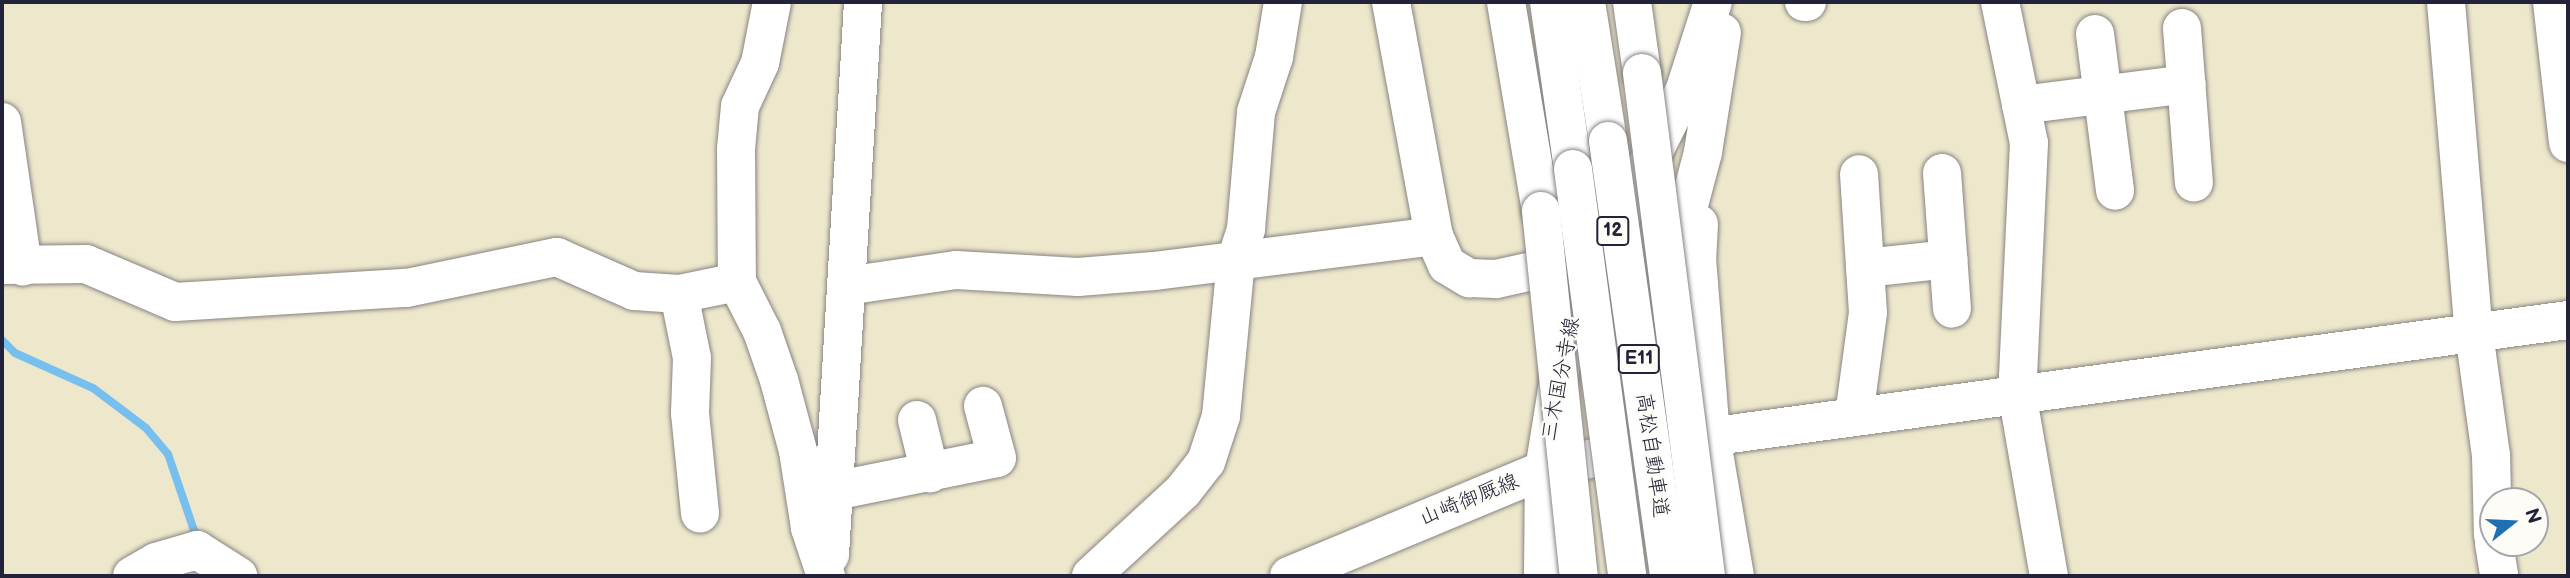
<!DOCTYPE html>
<html>
<head>
<meta charset="utf-8">
<style>
  body { margin:0 }
  #map { position:relative; width:2570px; height:578px; overflow:hidden; background:#ede7cb; font-family:"Balsamiq Sans","Klee One",sans-serif }
  div>[style] { position:absolute }
  .stream>* { height:8px; margin:-4px; padding:0 4px; transform-origin:4px; border-radius:4px; background:#76bfee }
  .roads { filter:drop-shadow(0 0 2px #888483) drop-shadow(0 0 2px #888483) }
  .minor>* { height:38px; margin:-19px; padding:0 19px; transform-origin:19px; border-radius:19px; background:#fff }
  .major>* { height:38px; margin:-19px; padding:0 19px; transform-origin:19px; border-radius:19px; background:#fff }
  .highway>* { height:38px; margin:-19px; padding:0 19px; transform-origin:19px; border-radius:19px; background:#fff }
  .bridges { filter:drop-shadow(0 0 2px #888483) drop-shadow(0 0 2px #888483) }
  .highway-bridge>* { height:38px; margin:-19px; padding:0 19px; transform-origin:19px; border-radius:19px; background:#fff }
  span { translate:-50% -50%; white-space:nowrap; text-align:center; line-height:1.15; -webkit-text-stroke:5px #fdfcf7; paint-order:stroke }
  .shield-label span { padding:2px 5px; background:#fdfcf7; border:2px solid; border-radius:5px; -webkit-text-stroke-width:0 }
  .shield-label { font-size:19px; color:#22223b; font-weight:700 }
  .street-label { font-size:21px; color:#22223b }
  .frame { position:absolute; inset:0; border:4px solid #22223b; pointer-events:none }
  .north { position:absolute; left:2479px; top:487px; width:70px; height:70px; box-sizing:border-box; background:#fdfcf7; border:2px solid #a5a5ac; border-radius:50%; rotate:72deg; font-size:19px; font-weight:700; line-height:28px; text-align:center; color:#22223b }
  .north::after { content:''; display:block; margin:auto; width:24px; height:32px; background:#1f6fb2; clip-path:polygon(50% 0,100% 100%,50% 72%,0 100%) }
</style>
</head>
<body>
<div id="map">
  <div class="stream">
    <div style="left:2px;top:340px;width:18px;rotate:45deg"></div>
    <div style="left:15px;top:353px;width:85px;rotate:24.2deg"></div>
    <div style="left:93px;top:388px;width:66px;rotate:37deg"></div>
    <div style="left:146px;top:428px;width:34px;rotate:50deg"></div>
    <div style="left:168px;top:454px;width:90px;rotate:71.2deg"></div>
  </div>
  <div class="roads">
    <div class="minor">
      <div style="left:772px;top:2px;width:62px;rotate:101.1deg"></div>
      <div style="left:760px;top:63px;width:47px;rotate:114.9deg"></div>
      <div style="left:740px;top:106px;width:43px;rotate:95.3deg"></div>
      <div style="left:736px;top:149px;width:133px;rotate:89.6deg"></div>
      <div style="left:737px;top:282px;width:55px;rotate:63deg"></div>
      <div style="left:762px;top:331px;width:52px;rotate:70.9deg"></div>
      <div style="left:779px;top:380px;width:73px;rotate:75deg"></div>
      <div style="left:798px;top:451px;width:78px;rotate:81.1deg"></div>
      <div style="left:810px;top:528px;width:51px;rotate:71.6deg"></div>
      <div style="left:1391px;top:2px;width:238px;rotate:79.6deg"></div>
      <div style="left:1434px;top:236px;width:32px;rotate:66deg"></div>
      <div style="left:1447px;top:265px;width:26px;rotate:31deg"></div>
      <div style="left:1469px;top:278px;width:27px;rotate:2deg"></div>
      <div style="left:1496px;top:279px;width:84px;rotate:-12.4deg"></div>
      <div style="left:1804px;top:2px;width:3px"></div>
      <div style="left:2000px;top:2px;width:144px;rotate:78.4deg"></div>
      <div style="left:2029px;top:143px;width:250px;rotate:92.7deg"></div>
      <div style="left:2017px;top:393px;width:186px;rotate:80.1deg"></div>
      <div style="left:2446px;top:2px;width:332px;rotate:85.2deg"></div>
      <div style="left:2474px;top:333px;width:123px;rotate:82.1deg"></div>
      <div style="left:2491px;top:455px;width:80px;rotate:88.6deg"></div>
      <div style="left:2552px;top:2px;width:142px;rotate:83.5deg"></div>
      <div style="left:2182px;top:28px;width:155px;rotate:85.6deg"></div>
      <div style="left:2095px;top:34px;width:158px;rotate:82.7deg"></div>
      <div style="left:2021px;top:105px;width:167px;rotate:-7.2deg"></div>
      <div style="left:2px;top:122px;width:146px;rotate:81.7deg"></div>
      <div style="left:1942px;top:173px;width:136px;rotate:85.8deg"></div>
      <div style="left:2px;top:265px;width:84px;rotate:-0.7deg"></div>
      <div style="left:86px;top:264px;width:97px;rotate:23.1deg"></div>
      <div style="left:175px;top:302px;width:232px;rotate:-3.5deg"></div>
      <div style="left:407px;top:288px;width:153px;rotate:-11.7deg"></div>
      <div style="left:557px;top:257px;width:84px;rotate:23.8deg"></div>
      <div style="left:634px;top:291px;width:45px;rotate:3.8deg"></div>
      <div style="left:679px;top:294px;width:59px;rotate:-11.7deg"></div>
      <div style="left:1865px;top:268px;width:84px;rotate:-6.1deg"></div>
      <div style="left:846px;top:286px;width:111px;rotate:-8.3deg"></div>
      <div style="left:956px;top:270px;width:122px;rotate:3.3deg"></div>
      <div style="left:1078px;top:277px;width:76px;rotate:-4.5deg"></div>
      <div style="left:1154px;top:271px;width:282px;rotate:-7.1deg"></div>
      <div style="left:679px;top:294px;width:65px;rotate:78.5deg"></div>
      <div style="left:692px;top:358px;width:55px;rotate:92.1deg"></div>
      <div style="left:690px;top:413px;width:101px;rotate:84.3deg"></div>
      <div style="left:1854px;top:416px;width:104px;rotate:-82.3deg"></div>
      <div style="left:1868px;top:313px;width:139px;rotate:-93.7deg"></div>
      <div style="left:917px;top:420px;width:55px;rotate:76.2deg"></div>
      <div style="left:1679px;top:441px;width:897px;rotate:-7.75deg"></div>
      <div style="left:834px;top:491px;width:166px;rotate:-11.4deg"></div>
      <div style="left:997px;top:458px;width:54px;rotate:-105.1deg"></div>
      <div style="left:2494px;top:543px;width:33px;rotate:81deg"></div>
      <div style="left:830px;top:555px;width:554px;rotate:-86.58deg"></div>
      <div style="left:132px;top:576px;width:28px;rotate:-30deg"></div>
      <div style="left:156px;top:562px;width:43px;rotate:-16.3deg"></div>
      <div style="left:197px;top:550px;width:49px;rotate:32.4deg"></div>
      <div style="left:1091px;top:576px;width:125px;rotate:-42.7deg"></div>
      <div style="left:1183px;top:491px;width:37px;rotate:-52deg"></div>
      <div style="left:1206px;top:462px;width:48px;rotate:-71.9deg"></div>
      <div style="left:1221px;top:416px;width:157px;rotate:-84.5deg"></div>
      <div style="left:1236px;top:260px;width:33px;rotate:-72deg"></div>
      <div style="left:1246px;top:229px;width:117px;rotate:-85.1deg"></div>
      <div style="left:1256px;top:112px;width:58px;rotate:-71.9deg"></div>
      <div style="left:1274px;top:57px;width:56px;rotate:-80.7deg"></div>
    </div>
    <div class="major">
      <div style="left:1699px;top:224px;width:34px;rotate:93deg"></div>
      <div style="left:1697px;top:258px;width:179px;rotate:85.5deg"></div>
      <div style="left:1711px;top:436px;width:142px;rotate:80.3deg"></div>
      <div style="left:1653px;top:395px;width:81px;rotate:-85.1deg"></div>
      <div style="left:1660px;top:314px;width:168px;rotate:-75.1deg"></div>
      <div style="left:1703px;top:152px;width:121px;rotate:-81deg"></div>
      <div style="left:1289px;top:576px;width:276px;rotate:-22.6deg"></div>
      <div style="left:1544px;top:470px;width:102px;rotate:-13.6deg"></div>
      <div style="left:1543px;top:576px;width:106px;rotate:-89.5deg"></div>
      <div style="left:1544px;top:470px;width:150px;rotate:-80.8deg"></div>
      <div style="left:1568px;top:322px;width:261px;rotate:-63.3deg"></div>
      <div style="left:1685px;top:89px;width:91px;rotate:-72.2deg"></div>
    </div>
    <div class="highway">
      <div style="left:1506px;top:2px;width:212px;rotate:80.5deg"></div>
      <div style="left:1549px;top:2px;width:169px;rotate:81.8deg"></div>
      <div style="left:1586px;top:2px;width:141px;rotate:81deg"></div>
      <div style="left:1632px;top:2px;width:72px;rotate:82deg"></div>
    </div>
  </div>
  <div class="bridges">
    <div class="highway-bridge">
      <div style="left:1642px;top:73px;width:507px;rotate:82.75deg"></div>
      <div style="left:1608px;top:141px;width:439px;rotate:82deg"></div>
      <div style="left:1573px;top:169px;width:411px;rotate:82.4deg"></div>
      <div style="left:1541px;top:211px;width:367px;rotate:84.1deg"></div>
    </div>
  </div>
  <div class="shield-label">
    <span style="left:1613px;top:231px">12</span>
    <span style="left:1639px;top:359px">E11</span>
  </div>
  <div class="street-label">
    <span style="left:1561px;top:379px;rotate:-79deg">三木国分寺線</span>
    <span style="left:1652px;top:455px;rotate:82deg">高松自動車道</span>
    <span style="left:1469px;top:500px;rotate:-22deg">山崎御厩線</span>
  </div>
  <div class="frame"></div>
  <div class="north">N</div>
</div>
</body>
</html>
